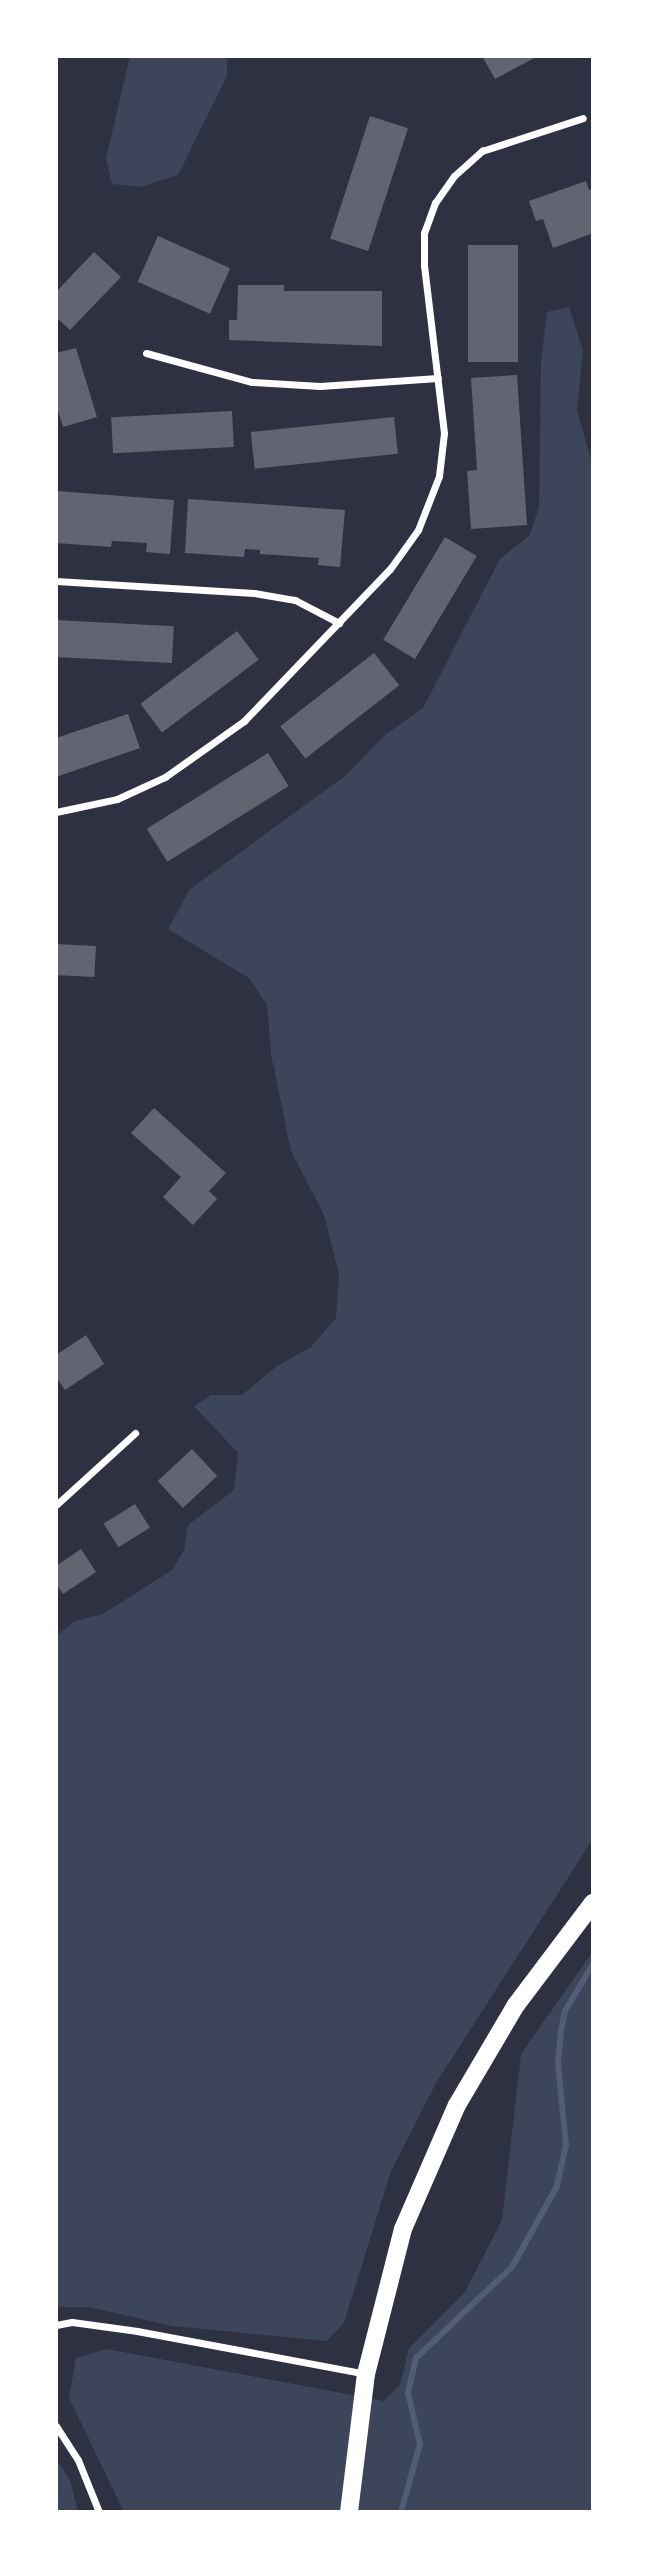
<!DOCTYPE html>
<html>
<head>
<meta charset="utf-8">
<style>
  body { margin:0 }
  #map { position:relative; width:649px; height:2568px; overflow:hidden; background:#2d3142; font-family:"Fira Sans",sans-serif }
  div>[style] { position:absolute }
  .green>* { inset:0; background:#3c4559 }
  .stream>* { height:6px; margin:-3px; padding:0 3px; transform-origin:3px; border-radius:3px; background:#4f5d75 }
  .building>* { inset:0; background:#626471; transform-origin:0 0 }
  .minor>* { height:7px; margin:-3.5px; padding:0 3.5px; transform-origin:3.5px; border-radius:3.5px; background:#fff }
  .primary>* { height:18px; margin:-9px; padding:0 9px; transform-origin:9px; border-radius:9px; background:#fff }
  span { translate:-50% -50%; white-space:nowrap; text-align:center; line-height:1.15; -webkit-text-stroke:5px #fff; paint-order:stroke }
  .frame { position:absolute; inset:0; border:58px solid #fff; pointer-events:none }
</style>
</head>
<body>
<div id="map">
  <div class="green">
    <div style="clip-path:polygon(130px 56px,227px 56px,227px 76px,178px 175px,140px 187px,112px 184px,106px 158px)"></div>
    <div style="clip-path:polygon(569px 307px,583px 351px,577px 410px,593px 467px,593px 1839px,436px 2083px,391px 2171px,344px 2323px,327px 2341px,172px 2326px,89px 2307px,56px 2307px,56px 1636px,75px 1621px,103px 1614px,172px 1570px,184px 1550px,188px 1525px,234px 1490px,238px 1453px,194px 1406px,211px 1395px,242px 1395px,277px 1366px,311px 1347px,336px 1318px,339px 1274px,324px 1215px,291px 1151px,271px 1054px,267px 1005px,249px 978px,168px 929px,190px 889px,345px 776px,385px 735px,423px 708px,500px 559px,530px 535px,539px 507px,541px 363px,547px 312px)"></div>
    <div style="clip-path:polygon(593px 1951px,593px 2512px,124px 2512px,69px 2398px,76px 2358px,107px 2349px,384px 2401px,400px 2385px,409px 2348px,465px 2292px,502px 2220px,521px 2054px)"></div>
    <div style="clip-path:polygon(56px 2458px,70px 2480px,78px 2512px,56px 2512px)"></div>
  </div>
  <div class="stream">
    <div style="left:401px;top:2512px;width:71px;rotate:-74.4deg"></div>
    <div style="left:420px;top:2444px;width:52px;rotate:-103.2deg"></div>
    <div style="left:408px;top:2393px;width:36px;rotate:-77deg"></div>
    <div style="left:416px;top:2358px;width:132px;rotate:-43.5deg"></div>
    <div style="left:512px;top:2267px;width:93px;rotate:-60.9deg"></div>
    <div style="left:557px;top:2186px;width:42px;rotate:-77.6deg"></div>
    <div style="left:566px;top:2145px;width:81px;rotate:-95.6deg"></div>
    <div style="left:558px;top:2064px;width:33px;rotate:-85deg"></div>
    <div style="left:561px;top:2031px;width:20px;rotate:-79deg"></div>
    <div style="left:565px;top:2011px;width:55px;rotate:-59.2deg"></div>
  </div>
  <div class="building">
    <div style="clip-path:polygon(482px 56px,538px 56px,495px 79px)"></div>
    <div style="left:370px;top:116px;width:40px;height:129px;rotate:18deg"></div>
    <div style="clip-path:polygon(586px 181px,589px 190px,593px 188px,593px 233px,553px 248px,543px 219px,536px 221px,529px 201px)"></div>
    <div style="left:158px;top:236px;width:79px;height:50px;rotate:24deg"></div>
    <div style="left:468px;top:245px;width:50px;height:117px"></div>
    <div style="clip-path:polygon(94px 252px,121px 277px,70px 330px,56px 317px,56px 292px)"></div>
    <div style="clip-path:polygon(238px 285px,284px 285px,284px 291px,382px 291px,382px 346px,229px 340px,229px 320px,237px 320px)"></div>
    <div style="clip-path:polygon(76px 348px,97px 417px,63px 427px,56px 404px,56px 353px)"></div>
    <div style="clip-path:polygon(517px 375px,527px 525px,471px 529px,467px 471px,477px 470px,471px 378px)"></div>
    <div style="left:232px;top:411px;width:36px;height:121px;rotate:87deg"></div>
    <div style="left:394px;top:417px;width:37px;height:144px;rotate:84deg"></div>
    <div style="clip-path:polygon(57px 491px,174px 500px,170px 554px,146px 552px,147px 543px,112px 541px,111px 547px,56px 543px)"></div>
    <div style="clip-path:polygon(188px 499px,345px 510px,340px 567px,318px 565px,319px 558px,260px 554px,260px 550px,245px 549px,244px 557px,185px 553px)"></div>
    <div style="left:445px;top:537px;width:37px;height:120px;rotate:31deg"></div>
    <div style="left:56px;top:620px;width:118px;height:37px;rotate:3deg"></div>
    <div style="left:237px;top:631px;width:36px;height:121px;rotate:53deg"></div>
    <div style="left:374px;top:653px;width:41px;height:119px;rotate:52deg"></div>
    <div style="clip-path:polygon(128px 714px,140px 748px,56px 777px,56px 738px)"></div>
    <div style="left:268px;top:753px;width:39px;height:143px;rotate:58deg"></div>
    <div style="left:56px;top:944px;width:40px;height:31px;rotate:3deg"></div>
    <div style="clip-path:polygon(154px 1108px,226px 1173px,209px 1191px,217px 1199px,193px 1225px,163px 1197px,181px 1177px,131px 1133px)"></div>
    <div style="clip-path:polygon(86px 1335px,104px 1364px,65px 1390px,56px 1377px,56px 1355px)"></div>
    <div style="left:192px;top:1449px;width:37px;height:47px;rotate:47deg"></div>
    <div style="left:135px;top:1504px;width:28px;height:37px;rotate:58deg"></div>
    <div style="clip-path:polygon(81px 1549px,96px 1572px,63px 1594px,56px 1583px,56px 1566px)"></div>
  </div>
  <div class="minor">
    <div style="left:146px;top:353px;width:110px;rotate:15.3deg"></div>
    <div style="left:252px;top:382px;width:68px;rotate:3.4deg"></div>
    <div style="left:320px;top:386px;width:118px;rotate:-3.9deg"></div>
    <div style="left:56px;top:581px;width:198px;rotate:3.5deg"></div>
    <div style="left:254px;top:593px;width:42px;rotate:9.7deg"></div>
    <div style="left:295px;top:600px;width:50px;rotate:27.6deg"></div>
    <div style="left:56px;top:812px;width:62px;rotate:-12deg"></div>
    <div style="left:117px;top:799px;width:53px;rotate:-24.6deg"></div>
    <div style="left:165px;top:777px;width:97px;rotate:-35.3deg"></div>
    <div style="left:244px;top:721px;width:211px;rotate:-46.2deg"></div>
    <div style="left:390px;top:569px;width:48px;rotate:-54.3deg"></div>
    <div style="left:418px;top:530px;width:58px;rotate:-68.7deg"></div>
    <div style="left:439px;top:476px;width:43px;rotate:-83.4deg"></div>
    <div style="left:444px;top:433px;width:169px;rotate:-96.8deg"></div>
    <div style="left:424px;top:265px;width:32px;rotate:-90deg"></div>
    <div style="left:424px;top:233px;width:32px;rotate:-70deg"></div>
    <div style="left:435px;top:203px;width:33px;rotate:-55deg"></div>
    <div style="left:454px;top:176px;width:38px;rotate:-42deg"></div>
    <div style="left:482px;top:151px;width:106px;rotate:-18.1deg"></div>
    <div style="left:56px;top:1505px;width:107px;rotate:-42.3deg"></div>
    <div style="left:56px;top:2325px;width:16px;rotate:-11deg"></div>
    <div style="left:72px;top:2322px;width:66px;rotate:7.9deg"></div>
    <div style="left:137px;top:2331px;width:233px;rotate:10.6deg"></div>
    <div style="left:56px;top:2426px;width:40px;rotate:57.1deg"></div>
    <div style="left:78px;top:2460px;width:56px;rotate:68deg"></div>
  </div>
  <div class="primary">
    <div style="left:349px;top:2512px;width:139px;rotate:-83deg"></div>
    <div style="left:366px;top:2374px;width:150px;rotate:-75.7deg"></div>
    <div style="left:403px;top:2229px;width:135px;rotate:-66.5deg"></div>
    <div style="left:457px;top:2105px;width:116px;rotate:-59.5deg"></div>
    <div style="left:516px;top:2005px;width:128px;rotate:-53deg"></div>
  </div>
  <div class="frame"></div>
</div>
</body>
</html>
